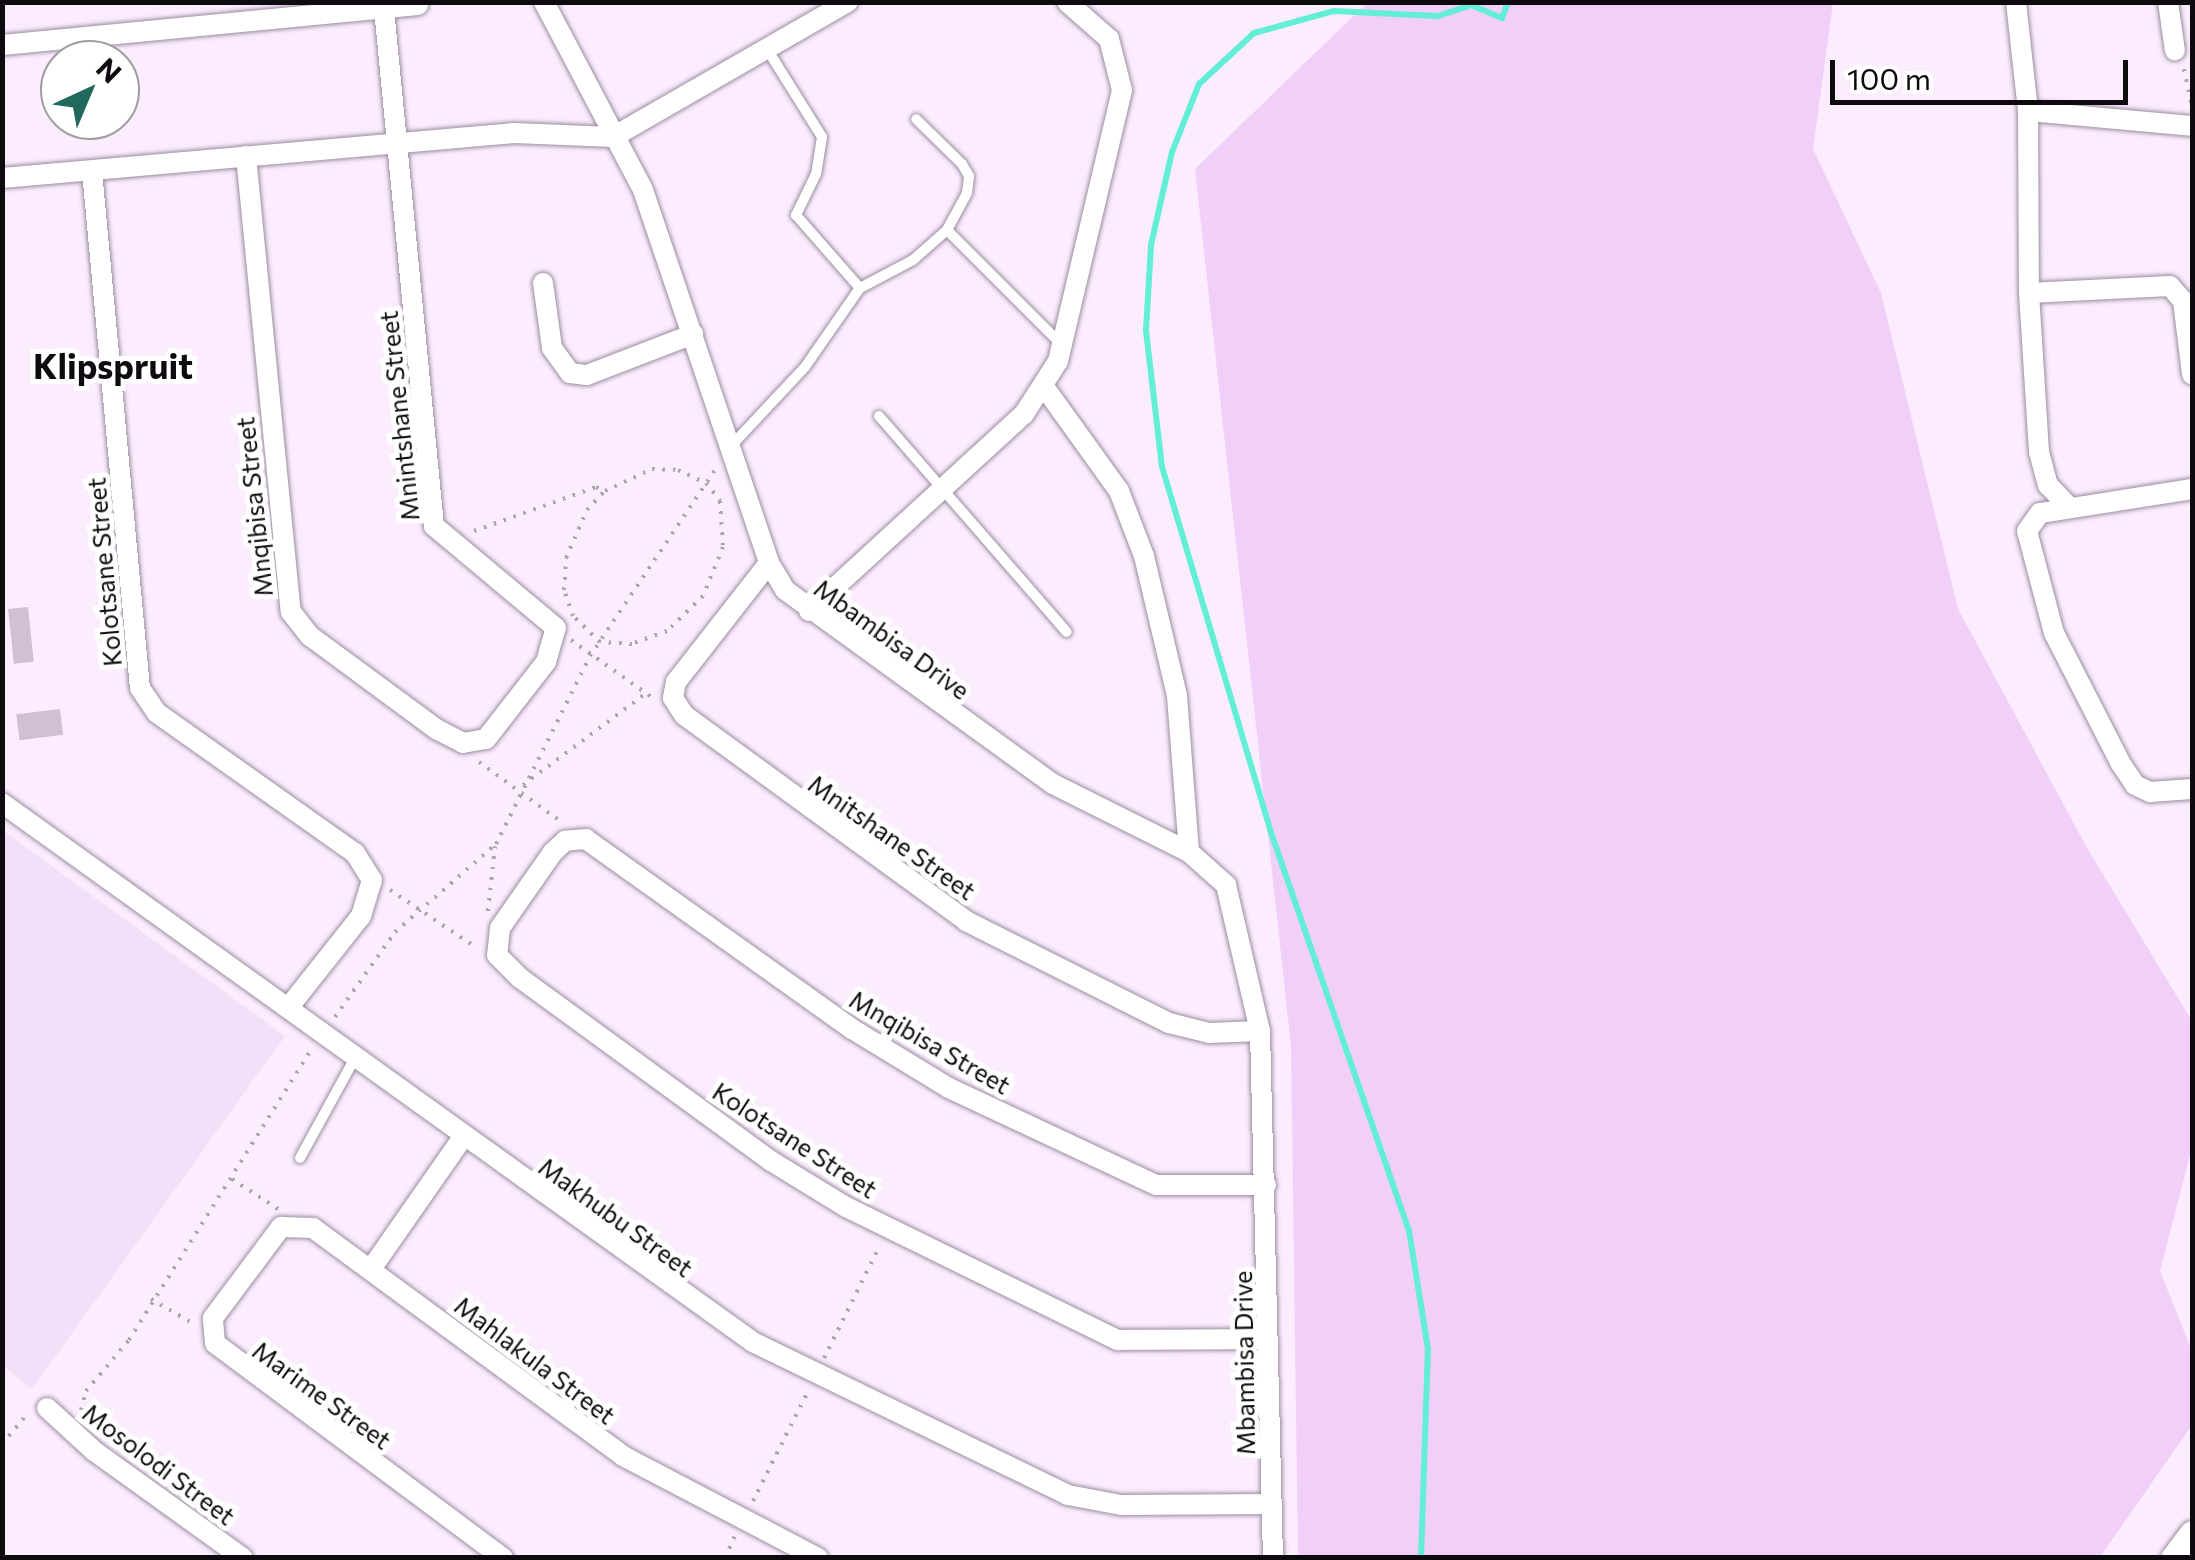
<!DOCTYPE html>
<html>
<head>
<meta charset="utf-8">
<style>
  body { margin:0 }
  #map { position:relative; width:2195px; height:1560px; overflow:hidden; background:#fbecfe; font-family:Commissioner,sans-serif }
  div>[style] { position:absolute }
  .built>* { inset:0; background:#f3dff7 }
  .green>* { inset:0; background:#f1cff9 }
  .stream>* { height:6px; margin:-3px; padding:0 3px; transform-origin:3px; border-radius:3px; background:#63eed7 }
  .building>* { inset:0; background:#cfc1d2; transform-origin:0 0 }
  .path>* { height:4px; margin-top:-2px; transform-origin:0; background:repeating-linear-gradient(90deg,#ada2b0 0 2.5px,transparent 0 10.5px) }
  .roads { filter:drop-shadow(0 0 2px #9a8d9e) drop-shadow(0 0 2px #9a8d9e) }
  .service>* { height:10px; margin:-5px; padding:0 5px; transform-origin:5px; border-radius:5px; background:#fff }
  .minor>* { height:20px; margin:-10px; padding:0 10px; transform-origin:10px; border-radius:10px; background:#fff }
  .tertiary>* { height:25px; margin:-12.5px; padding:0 12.5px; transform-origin:12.5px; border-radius:12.5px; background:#fff }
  span { translate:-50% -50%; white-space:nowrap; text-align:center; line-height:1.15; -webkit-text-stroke:10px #fff; paint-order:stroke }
  .street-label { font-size:25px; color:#0f0a10 }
  .district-label { font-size:35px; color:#0f0a10; font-weight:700 }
  .frame { position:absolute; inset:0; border:5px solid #0f0a10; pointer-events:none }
  .north { position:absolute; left:40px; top:40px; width:100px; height:100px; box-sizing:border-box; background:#fff; border:2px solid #9f9d9f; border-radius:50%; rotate:44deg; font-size:28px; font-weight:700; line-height:40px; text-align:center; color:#0f0a10 }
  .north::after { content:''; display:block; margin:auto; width:35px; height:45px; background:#22695d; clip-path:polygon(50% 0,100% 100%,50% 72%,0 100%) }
  .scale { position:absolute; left:1830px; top:60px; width:298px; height:45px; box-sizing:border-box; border:5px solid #0f0a10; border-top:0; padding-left:12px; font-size:30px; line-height:35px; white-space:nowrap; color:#0f0a10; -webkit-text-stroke:8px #fff; paint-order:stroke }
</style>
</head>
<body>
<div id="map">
  <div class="built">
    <div style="clip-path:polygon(2px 830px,285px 1036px,32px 1389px,3px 1366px)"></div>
  </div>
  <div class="green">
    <div style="clip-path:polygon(1367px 3px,1833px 3px,1813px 149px,1881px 293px,1958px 609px,2087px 848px,2192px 1021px,2192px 1147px,2160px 1271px,2192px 1351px,2192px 1425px,2100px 1557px,1298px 1557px,1291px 1045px,1195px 169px)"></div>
  </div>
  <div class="stream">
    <div style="left:1421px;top:1558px;width:209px;rotate:-88.1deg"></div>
    <div style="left:1428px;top:1349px;width:120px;rotate:-99.1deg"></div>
    <div style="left:1409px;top:1231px;width:425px;rotate:-109.1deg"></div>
    <div style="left:1270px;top:829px;width:378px;rotate:-106.6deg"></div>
    <div style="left:1162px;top:467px;width:138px;rotate:-96.7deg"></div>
    <div style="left:1146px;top:330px;width:85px;rotate:-86.6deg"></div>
    <div style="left:1151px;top:245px;width:95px;rotate:-77.3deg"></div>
    <div style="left:1172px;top:152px;width:73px;rotate:-68.3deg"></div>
    <div style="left:1199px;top:84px;width:75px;rotate:-42.8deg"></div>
    <div style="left:1254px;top:33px;width:83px;rotate:-15.4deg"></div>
    <div style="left:1334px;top:11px;width:104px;rotate:2.8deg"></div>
    <div style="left:1438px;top:16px;width:35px;rotate:-18deg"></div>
    <div style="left:1471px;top:5px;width:34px;rotate:23deg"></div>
    <div style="left:1502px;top:18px;width:17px;rotate:-69deg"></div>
  </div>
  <div class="building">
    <div style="left:28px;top:607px;width:55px;height:20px;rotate:84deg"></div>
    <div style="left:60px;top:709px;width:26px;height:44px;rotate:83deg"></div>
  </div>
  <div class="path">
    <div style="left:2184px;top:69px;width:40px;rotate:78deg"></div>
    <div style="left:652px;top:469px;width:26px;rotate:2deg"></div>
    <div style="left:678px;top:470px;width:31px;rotate:25deg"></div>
    <div style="left:706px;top:483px;width:23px;rotate:52deg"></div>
    <div style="left:720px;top:501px;width:46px;rotate:86.3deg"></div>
    <div style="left:723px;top:547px;width:53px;rotate:112.2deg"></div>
    <div style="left:703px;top:596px;width:50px;rotate:135.8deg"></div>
    <div style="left:667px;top:631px;width:37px;rotate:160deg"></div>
    <div style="left:632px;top:644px;width:32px;rotate:-176deg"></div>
    <div style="left:600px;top:642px;width:37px;rotate:-136deg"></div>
    <div style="left:573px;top:616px;width:28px;rotate:-109deg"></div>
    <div style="left:564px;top:590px;width:32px;rotate:-86deg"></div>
    <div style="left:566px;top:558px;width:52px;rotate:-66.4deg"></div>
    <div style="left:587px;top:510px;width:26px;rotate:-47deg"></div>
    <div style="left:605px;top:491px;width:52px;rotate:-25.1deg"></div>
    <div style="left:474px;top:531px;width:130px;rotate:-19.8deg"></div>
    <div style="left:596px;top:487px;width:10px;rotate:24deg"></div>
    <div style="left:571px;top:640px;width:100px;rotate:35.3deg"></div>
    <div style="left:479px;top:762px;width:100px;rotate:36.1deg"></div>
    <div style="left:523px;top:785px;width:152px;rotate:-36.7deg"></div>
    <div style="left:390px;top:890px;width:105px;rotate:33.7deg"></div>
    <div style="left:488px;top:911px;width:65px;rotate:-83.9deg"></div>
    <div style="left:335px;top:1017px;width:104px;rotate:-54.8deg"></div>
    <div style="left:395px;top:932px;width:134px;rotate:-41.1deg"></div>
    <div style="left:496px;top:844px;width:210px;rotate:-63.4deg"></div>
    <div style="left:590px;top:656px;width:228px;rotate:-56.1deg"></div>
    <div style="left:232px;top:1179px;width:55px;rotate:33.1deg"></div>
    <div style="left:151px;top:1299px;width:50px;rotate:30.2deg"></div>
    <div style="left:824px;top:1358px;width:126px;rotate:-63.6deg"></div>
    <div style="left:2px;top:1391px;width:26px;rotate:90deg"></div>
    <div style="left:81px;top:1410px;width:20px;rotate:-75deg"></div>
    <div style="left:86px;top:1391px;width:67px;rotate:-49.9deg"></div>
    <div style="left:129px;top:1340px;width:345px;rotate:-57.9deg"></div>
    <div style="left:2px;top:1444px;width:40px;rotate:-50deg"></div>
    <div style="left:753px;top:1501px;width:125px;rotate:-63.4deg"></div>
    <div style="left:725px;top:1558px;width:24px;rotate:-66deg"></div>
  </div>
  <div class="roads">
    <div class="service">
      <div style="left:767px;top:49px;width:104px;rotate:58deg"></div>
      <div style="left:822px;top:137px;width:37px;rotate:99deg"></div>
      <div style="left:816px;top:174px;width:46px;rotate:116deg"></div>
      <div style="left:796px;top:215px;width:97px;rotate:48.8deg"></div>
      <div style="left:860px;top:288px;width:60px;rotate:-27.8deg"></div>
      <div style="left:913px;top:260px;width:45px;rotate:-41.4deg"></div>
      <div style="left:947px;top:230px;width:42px;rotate:-61.6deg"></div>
      <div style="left:967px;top:193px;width:17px;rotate:-83deg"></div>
      <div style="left:969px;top:176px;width:14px;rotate:-120deg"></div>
      <div style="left:962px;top:164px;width:64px;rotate:-135.6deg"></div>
      <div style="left:947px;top:230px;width:164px;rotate:45deg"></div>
      <div style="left:879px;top:416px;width:286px;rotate:49deg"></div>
      <div style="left:732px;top:445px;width:107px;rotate:-46.9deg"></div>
      <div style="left:805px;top:367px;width:96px;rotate:-55.2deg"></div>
      <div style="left:300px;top:1158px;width:114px;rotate:-61.2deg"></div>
    </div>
    <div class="minor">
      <div style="left:544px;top:2px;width:212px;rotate:62.2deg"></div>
      <div style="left:643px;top:190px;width:394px;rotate:71.3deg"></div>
      <div style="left:769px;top:563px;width:31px;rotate:59deg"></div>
      <div style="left:785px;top:590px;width:331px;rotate:35.9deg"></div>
      <div style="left:1053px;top:784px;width:152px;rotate:26.6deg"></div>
      <div style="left:1189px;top:852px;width:50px;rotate:41.7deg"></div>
      <div style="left:1226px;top:885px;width:150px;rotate:76.9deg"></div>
      <div style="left:1260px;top:1031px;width:527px;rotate:88.59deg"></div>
      <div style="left:2016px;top:2px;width:110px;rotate:83.7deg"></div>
      <div style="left:2028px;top:111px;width:182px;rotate:89.7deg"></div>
      <div style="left:2029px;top:293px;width:159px;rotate:86.4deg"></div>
      <div style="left:2039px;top:452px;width:34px;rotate:75deg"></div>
      <div style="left:2048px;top:485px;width:29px;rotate:46deg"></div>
      <div style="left:2168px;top:2px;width:49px;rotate:81.9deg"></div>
      <div style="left:2px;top:45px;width:418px;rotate:-5.5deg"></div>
      <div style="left:2028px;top:111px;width:165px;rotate:5.2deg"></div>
      <div style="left:613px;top:137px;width:271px;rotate:-29.9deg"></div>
      <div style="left:246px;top:156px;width:458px;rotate:84.4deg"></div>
      <div style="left:291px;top:612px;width:31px;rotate:52deg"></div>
      <div style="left:310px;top:636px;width:157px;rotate:36.4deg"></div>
      <div style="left:436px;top:729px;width:30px;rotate:27deg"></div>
      <div style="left:463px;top:743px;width:23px;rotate:-10deg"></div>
      <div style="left:486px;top:739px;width:98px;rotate:-52.1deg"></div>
      <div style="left:546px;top:662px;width:35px;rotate:-74deg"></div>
      <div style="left:556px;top:628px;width:159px;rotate:-140.1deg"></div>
      <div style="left:434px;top:526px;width:519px;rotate:-95.52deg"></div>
      <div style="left:92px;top:171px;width:519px;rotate:84.7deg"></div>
      <div style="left:140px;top:688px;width:30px;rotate:56deg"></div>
      <div style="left:157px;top:713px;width:242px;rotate:35.3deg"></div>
      <div style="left:355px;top:853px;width:32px;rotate:58deg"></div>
      <div style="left:372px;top:880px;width:38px;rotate:107deg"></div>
      <div style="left:361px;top:916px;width:117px;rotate:128.4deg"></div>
      <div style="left:2px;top:178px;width:514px;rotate:-5.02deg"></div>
      <div style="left:514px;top:133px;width:99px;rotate:2.3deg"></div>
      <div style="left:543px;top:283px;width:66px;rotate:82.1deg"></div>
      <div style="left:552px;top:348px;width:31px;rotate:54deg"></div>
      <div style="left:570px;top:373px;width:17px;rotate:7deg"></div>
      <div style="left:587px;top:375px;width:114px;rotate:-21.1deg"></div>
      <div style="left:2029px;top:293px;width:141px;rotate:-2.8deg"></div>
      <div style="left:2170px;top:286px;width:20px;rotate:49deg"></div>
      <div style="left:2183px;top:301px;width:74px;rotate:83deg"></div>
      <div style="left:1045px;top:388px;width:127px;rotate:54.3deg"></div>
      <div style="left:1119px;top:491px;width:70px;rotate:69deg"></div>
      <div style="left:1144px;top:556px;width:144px;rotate:76.7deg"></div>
      <div style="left:1177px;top:696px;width:156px;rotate:85.6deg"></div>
      <div style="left:2192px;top:489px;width:154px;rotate:171deg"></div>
      <div style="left:2040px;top:513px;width:22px;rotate:126deg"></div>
      <div style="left:2027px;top:531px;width:106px;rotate:75.2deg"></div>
      <div style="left:2054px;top:633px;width:147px;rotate:62.9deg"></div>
      <div style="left:2121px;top:764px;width:25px;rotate:56deg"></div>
      <div style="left:2135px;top:785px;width:17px;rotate:25deg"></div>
      <div style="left:2150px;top:792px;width:42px;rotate:-4.1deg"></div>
      <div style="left:769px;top:563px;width:151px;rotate:128deg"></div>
      <div style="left:676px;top:682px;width:16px;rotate:101deg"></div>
      <div style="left:673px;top:698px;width:20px;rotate:57deg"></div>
      <div style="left:684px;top:715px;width:349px;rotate:36.1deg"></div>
      <div style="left:966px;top:921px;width:227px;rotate:26.7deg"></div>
      <div style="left:1169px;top:1023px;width:41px;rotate:14deg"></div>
      <div style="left:1209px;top:1033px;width:51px;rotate:-2.2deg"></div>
      <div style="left:809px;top:611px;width:292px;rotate:-42.5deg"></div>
      <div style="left:1024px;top:414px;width:63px;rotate:-57.3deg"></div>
      <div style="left:1058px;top:361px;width:278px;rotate:-76.7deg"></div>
      <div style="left:1122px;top:90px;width:53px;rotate:-104.3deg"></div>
      <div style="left:1109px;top:39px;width:56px;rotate:-138.6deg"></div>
      <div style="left:2px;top:803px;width:924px;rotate:35.67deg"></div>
      <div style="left:753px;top:1342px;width:350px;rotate:25.9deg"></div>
      <div style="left:1068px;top:1495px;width:54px;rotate:10.7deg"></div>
      <div style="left:1121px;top:1505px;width:151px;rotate:-0.4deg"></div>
      <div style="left:1266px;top:1185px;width:110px;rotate:180deg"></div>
      <div style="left:1156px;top:1185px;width:229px;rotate:-154.9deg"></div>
      <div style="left:949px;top:1088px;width:114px;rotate:-148.7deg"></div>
      <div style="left:852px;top:1029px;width:327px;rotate:-144.5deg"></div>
      <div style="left:586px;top:839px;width:21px;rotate:175deg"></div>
      <div style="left:565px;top:841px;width:16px;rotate:137deg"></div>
      <div style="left:553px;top:852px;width:93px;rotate:124.9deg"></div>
      <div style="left:500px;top:928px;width:27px;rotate:96deg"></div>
      <div style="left:497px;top:955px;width:33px;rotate:45deg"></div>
      <div style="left:520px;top:978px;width:311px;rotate:36.1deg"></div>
      <div style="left:771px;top:1161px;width:88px;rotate:31.5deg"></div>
      <div style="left:846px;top:1207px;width:303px;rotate:26.1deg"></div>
      <div style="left:1118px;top:1340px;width:150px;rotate:-0.4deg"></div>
      <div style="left:371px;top:1269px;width:161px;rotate:-55.1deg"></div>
      <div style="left:47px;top:1408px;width:64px;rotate:42.5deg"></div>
      <div style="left:94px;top:1451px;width:183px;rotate:35.7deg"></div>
      <div style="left:503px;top:1558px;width:359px;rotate:-143.3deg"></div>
      <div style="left:215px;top:1343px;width:25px;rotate:-95deg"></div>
      <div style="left:213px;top:1318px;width:114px;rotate:-53.2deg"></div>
      <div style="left:281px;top:1227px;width:32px;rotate:2deg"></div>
      <div style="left:313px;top:1228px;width:385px;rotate:36.3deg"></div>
      <div style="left:623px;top:1456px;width:220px;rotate:27.6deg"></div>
    </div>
    <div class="tertiary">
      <div style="left:2173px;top:1558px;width:31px;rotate:-53deg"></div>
    </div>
  </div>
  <div class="street-label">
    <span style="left:399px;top:416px;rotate:-96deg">Mnintshane Street</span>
    <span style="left:254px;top:507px;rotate:-96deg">Mnqibisa Street</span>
    <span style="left:104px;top:572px;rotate:-95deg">Kolotsane Street</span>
    <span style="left:892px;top:639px;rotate:36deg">Mbambisa Drive</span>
    <span style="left:892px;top:837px;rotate:35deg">Mnitshane Street</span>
    <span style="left:930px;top:1042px;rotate:30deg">Mnqibisa Street</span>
    <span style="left:795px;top:1140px;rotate:33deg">Kolotsane Street</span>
    <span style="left:616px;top:1217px;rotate:36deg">Makhubu Street</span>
    <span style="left:535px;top:1360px;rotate:37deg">Mahlakula Street</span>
    <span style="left:1244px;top:1363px;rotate:-91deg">Mbambisa Drive</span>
    <span style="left:322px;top:1395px;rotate:36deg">Marime Street</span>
    <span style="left:159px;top:1464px;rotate:37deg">Mosolodi Street</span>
  </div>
  <div class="district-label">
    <span style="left:113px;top:365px">Klipspruit</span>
  </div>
  <div class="frame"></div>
  <div class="north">N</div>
  <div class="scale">100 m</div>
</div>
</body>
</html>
